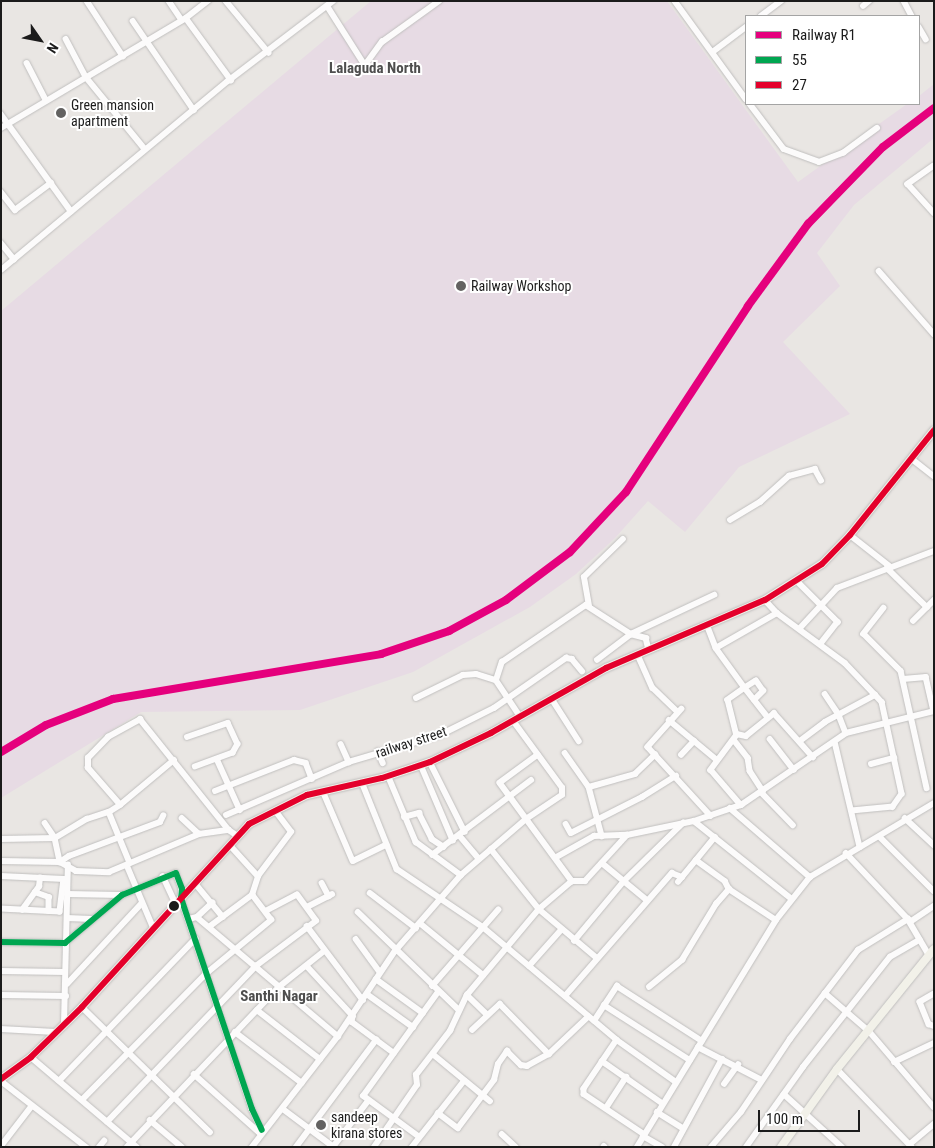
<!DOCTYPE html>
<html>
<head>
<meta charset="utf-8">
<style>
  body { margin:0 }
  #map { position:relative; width:935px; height:1148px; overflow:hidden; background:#e9e6e3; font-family:"Roboto Condensed",sans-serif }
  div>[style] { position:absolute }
  .industrial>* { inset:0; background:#e7dbe4 }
  .roads { filter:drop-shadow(0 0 1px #c0bfbe) drop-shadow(0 0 1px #c0bfbe) }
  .street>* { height:5.5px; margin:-2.75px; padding:0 2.75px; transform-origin:2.75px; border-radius:2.75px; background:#fcfbfb }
  .secondary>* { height:8px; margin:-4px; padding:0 4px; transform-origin:4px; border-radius:4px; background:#f2f1e9 }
  .bus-1>* { height:6px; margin:-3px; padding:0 3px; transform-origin:3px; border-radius:3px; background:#00a651 }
  .bus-2>* { height:6px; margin:-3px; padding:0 3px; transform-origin:3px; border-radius:3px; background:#e4002b }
  .rail-1>* { height:8px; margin:-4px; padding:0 4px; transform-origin:4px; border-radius:4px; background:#e5007d }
  .dots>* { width:14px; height:14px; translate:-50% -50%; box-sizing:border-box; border:2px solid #fff; border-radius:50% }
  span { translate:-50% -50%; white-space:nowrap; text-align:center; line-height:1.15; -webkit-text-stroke:4px #fff; paint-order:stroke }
  .poi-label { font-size:14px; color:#1b1b1b }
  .left { translate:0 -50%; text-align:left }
  .street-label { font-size:14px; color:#1b1b1b }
  .neighbourhood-label { font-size:15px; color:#4e4e4e; font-weight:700 }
  .frame { position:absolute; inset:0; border:2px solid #1b1b1b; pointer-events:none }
  .legend { position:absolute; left:745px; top:15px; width:175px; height:90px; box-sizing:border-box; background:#fff; border:1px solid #a4a4a4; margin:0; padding:6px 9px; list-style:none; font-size:15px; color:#1b1b1b }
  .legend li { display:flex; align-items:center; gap:10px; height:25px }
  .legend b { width:25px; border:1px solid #a4a4a4 }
  .north { position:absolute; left:15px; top:15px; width:50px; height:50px; -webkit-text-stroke:4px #fff; paint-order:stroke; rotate:123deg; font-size:14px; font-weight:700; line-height:20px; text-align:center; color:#1b1b1b }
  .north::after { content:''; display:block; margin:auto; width:18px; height:22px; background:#1b1b1b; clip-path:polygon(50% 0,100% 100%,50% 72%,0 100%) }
  .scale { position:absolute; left:758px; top:1110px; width:102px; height:22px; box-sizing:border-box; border:2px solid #1b1b1b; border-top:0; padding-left:6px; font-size:15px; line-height:18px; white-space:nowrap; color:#1b1b1b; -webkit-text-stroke:4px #fff; paint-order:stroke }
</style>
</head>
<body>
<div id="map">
  <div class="industrial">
    <div style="clip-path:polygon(371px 1px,667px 1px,798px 182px,907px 104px,919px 104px,919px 96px,934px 84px,934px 138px,854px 205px,817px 253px,840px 286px,783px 342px,850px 414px,739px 467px,685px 532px,648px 501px,615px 538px,576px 574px,530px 607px,413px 672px,300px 710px,141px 712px,1px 798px,1px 311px)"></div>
  </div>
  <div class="roads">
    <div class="street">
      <div style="left:87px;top:1px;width:66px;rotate:56.8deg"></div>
      <div style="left:169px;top:1px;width:23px;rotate:56deg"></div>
      <div style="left:226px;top:1px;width:67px;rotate:50.4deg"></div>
      <div style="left:675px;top:1px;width:121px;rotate:54.1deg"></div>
      <div style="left:904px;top:1px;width:17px;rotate:62deg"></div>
      <div style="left:863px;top:6px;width:8px;rotate:-40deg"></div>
      <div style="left:328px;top:7px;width:69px;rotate:57.5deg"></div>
      <div style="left:365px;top:65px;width:29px;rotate:-54deg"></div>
      <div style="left:382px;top:42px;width:70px;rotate:-35.7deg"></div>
      <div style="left:761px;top:16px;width:25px;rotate:-37deg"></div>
      <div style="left:186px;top:18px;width:77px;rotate:54deg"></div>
      <div style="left:133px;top:21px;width:108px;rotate:55.6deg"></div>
      <div style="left:919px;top:27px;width:14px;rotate:60deg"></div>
      <div style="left:66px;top:39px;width:43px;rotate:62.2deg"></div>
      <div style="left:86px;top:77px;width:93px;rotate:50.7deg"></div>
      <div style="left:714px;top:51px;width:40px;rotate:-37deg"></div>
      <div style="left:27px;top:63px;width:42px;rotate:62.8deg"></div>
      <div style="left:750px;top:104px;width:56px;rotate:52.9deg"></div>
      <div style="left:784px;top:149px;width:37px;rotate:20deg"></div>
      <div style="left:819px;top:162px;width:26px;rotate:-21deg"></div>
      <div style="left:843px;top:153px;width:42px;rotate:-36.3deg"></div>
      <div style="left:1px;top:114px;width:120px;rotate:54.2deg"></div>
      <div style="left:1px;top:128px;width:215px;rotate:-30.7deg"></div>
      <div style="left:186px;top:18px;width:28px;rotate:-38deg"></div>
      <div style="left:934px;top:166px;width:32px;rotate:145deg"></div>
      <div style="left:908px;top:184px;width:39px;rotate:48deg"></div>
      <div style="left:1px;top:192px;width:23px;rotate:52deg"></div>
      <div style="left:15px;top:210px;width:45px;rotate:-36.9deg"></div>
      <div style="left:1px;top:243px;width:21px;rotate:51deg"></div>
      <div style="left:1px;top:270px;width:295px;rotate:-39.8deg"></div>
      <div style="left:228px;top:81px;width:132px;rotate:-37.3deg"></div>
      <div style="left:879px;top:271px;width:84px;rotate:48.9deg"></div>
      <div style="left:912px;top:459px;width:28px;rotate:38deg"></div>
      <div style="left:730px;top:520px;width:35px;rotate:-31deg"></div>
      <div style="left:760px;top:502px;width:39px;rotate:-42deg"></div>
      <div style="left:789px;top:476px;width:27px;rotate:-15deg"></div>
      <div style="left:815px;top:469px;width:13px;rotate:61deg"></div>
      <div style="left:850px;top:535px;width:52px;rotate:38deg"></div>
      <div style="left:887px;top:568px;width:56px;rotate:44.3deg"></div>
      <div style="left:797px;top:581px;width:58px;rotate:45deg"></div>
      <div style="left:838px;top:622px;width:28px;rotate:128deg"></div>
      <div style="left:765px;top:600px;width:18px;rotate:47deg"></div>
      <div style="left:777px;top:613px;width:84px;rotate:36.3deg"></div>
      <div style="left:845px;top:663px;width:54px;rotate:46.5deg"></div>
      <div style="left:882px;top:702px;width:94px;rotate:77.7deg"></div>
      <div style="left:902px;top:794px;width:16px;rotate:125deg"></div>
      <div style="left:893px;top:807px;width:41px;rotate:174.4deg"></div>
      <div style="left:589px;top:606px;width:29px;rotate:-100deg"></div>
      <div style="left:584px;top:577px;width:54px;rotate:-44.3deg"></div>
      <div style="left:884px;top:608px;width:33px;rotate:128deg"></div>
      <div style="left:864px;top:634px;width:52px;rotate:45deg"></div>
      <div style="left:901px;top:671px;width:120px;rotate:77.5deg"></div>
      <div style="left:913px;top:621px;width:30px;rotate:-45deg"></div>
      <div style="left:708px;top:627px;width:22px;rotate:69deg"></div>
      <div style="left:716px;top:648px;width:70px;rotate:-29.8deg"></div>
      <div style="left:800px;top:628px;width:54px;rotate:-47.2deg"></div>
      <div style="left:837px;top:588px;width:104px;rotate:-20.9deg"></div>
      <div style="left:716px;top:648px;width:49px;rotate:54.1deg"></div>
      <div style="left:745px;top:688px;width:21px;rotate:145deg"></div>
      <div style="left:728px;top:700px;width:36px;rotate:76deg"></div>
      <div style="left:737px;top:735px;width:44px;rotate:126.6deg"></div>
      <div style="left:711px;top:770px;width:46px;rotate:49.4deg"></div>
      <div style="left:638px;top:655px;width:36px;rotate:66deg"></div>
      <div style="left:653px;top:688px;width:33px;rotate:44deg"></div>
      <div style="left:597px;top:660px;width:43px;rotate:-37.4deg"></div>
      <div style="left:631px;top:634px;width:92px;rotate:-25.2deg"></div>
      <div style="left:903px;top:679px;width:23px;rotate:-5deg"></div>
      <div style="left:926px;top:677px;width:35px;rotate:77deg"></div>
      <div style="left:496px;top:680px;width:19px;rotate:-72deg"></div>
      <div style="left:502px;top:662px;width:102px;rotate:-34.2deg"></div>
      <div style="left:586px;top:605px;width:54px;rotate:32.8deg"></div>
      <div style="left:631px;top:634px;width:16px;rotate:15deg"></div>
      <div style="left:646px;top:638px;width:12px;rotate:76deg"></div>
      <div style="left:825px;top:694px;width:25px;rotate:56deg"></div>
      <div style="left:839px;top:715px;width:19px;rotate:69deg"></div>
      <div style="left:416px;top:698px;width:52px;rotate:-26.1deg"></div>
      <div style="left:463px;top:675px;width:13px;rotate:-4deg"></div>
      <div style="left:476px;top:674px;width:21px;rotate:17deg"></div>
      <div style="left:496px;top:680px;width:43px;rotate:56.3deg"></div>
      <div style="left:552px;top:699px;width:50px;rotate:57.3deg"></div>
      <div style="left:754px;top:700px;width:13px;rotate:-45deg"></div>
      <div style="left:763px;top:691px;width:12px;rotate:-125deg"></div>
      <div style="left:756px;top:681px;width:13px;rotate:148deg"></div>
      <div style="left:745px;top:688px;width:37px;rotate:52deg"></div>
      <div style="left:682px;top:709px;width:51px;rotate:131.8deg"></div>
      <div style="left:648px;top:747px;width:93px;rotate:47.6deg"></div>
      <div style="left:669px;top:720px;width:61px;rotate:39.7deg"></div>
      <div style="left:737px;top:734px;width:9px;rotate:13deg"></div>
      <div style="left:746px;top:736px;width:36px;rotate:-39deg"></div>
      <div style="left:774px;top:713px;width:59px;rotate:48.4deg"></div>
      <div style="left:187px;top:737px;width:43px;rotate:-18.9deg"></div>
      <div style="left:228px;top:723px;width:23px;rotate:65deg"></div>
      <div style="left:238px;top:744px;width:10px;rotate:119deg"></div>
      <div style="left:233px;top:753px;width:40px;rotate:159.8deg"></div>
      <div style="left:770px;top:739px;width:39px;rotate:52deg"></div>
      <div style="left:734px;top:740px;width:23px;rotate:52deg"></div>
      <div style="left:748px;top:758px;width:13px;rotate:81deg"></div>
      <div style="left:750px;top:771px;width:24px;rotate:57deg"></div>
      <div style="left:800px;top:741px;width:31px;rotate:-37deg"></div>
      <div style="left:825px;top:722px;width:57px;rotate:-28.4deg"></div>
      <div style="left:835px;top:742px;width:108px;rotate:76.6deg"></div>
      <div style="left:341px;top:744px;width:20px;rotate:66deg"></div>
      <div style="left:378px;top:751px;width:13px;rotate:67deg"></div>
      <div style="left:565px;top:753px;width:42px;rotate:54.8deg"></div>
      <div style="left:589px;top:787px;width:51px;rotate:75.1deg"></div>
      <div style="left:538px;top:755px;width:47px;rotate:143.6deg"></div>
      <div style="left:500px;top:783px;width:122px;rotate:53.7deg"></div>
      <div style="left:681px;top:755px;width:19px;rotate:-47deg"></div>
      <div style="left:217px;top:759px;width:56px;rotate:65.7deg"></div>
      <div style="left:430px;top:762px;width:78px;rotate:63.4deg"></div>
      <div style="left:871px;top:764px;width:24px;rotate:-15deg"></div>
      <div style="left:421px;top:765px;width:82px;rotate:66.9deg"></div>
      <div style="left:388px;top:775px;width:73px;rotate:67.3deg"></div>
      <div style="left:416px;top:842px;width:56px;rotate:36.3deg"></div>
      <div style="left:362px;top:782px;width:94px;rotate:68.1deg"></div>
      <div style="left:397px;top:869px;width:104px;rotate:34deg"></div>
      <div style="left:483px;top:927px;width:175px;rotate:40.1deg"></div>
      <div style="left:617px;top:1040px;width:72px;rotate:35.4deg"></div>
      <div style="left:589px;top:787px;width:48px;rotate:-15.8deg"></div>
      <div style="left:635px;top:774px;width:28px;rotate:-44deg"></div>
      <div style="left:215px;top:791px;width:85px;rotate:-21.4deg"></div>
      <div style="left:294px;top:760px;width:12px;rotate:14deg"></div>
      <div style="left:306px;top:763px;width:17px;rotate:69deg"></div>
      <div style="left:323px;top:791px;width:76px;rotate:66.8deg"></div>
      <div style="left:353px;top:861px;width:37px;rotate:-26deg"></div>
      <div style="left:761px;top:792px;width:46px;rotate:45.9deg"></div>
      <div style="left:120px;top:805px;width:70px;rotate:-39.8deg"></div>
      <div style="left:730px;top:808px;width:106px;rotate:40.8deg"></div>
      <div style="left:109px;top:812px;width:13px;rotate:-32deg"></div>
      <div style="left:120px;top:805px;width:49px;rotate:-130.9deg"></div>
      <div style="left:88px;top:768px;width:10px;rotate:-90deg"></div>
      <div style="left:88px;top:758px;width:29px;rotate:-46deg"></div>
      <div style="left:108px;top:737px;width:37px;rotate:-29deg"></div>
      <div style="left:140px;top:719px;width:142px;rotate:51.3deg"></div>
      <div style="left:229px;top:830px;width:11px;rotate:34deg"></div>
      <div style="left:226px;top:815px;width:134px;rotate:-23.3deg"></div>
      <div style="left:349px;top:762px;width:95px;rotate:-16.5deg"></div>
      <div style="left:440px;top:735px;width:60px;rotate:-26.6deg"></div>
      <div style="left:494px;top:708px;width:88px;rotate:-34.8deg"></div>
      <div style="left:566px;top:658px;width:6px;rotate:9deg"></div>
      <div style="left:572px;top:659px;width:16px;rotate:50deg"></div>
      <div style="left:404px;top:817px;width:16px;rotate:-15deg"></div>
      <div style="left:419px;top:813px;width:29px;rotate:63deg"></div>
      <div style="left:432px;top:839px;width:14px;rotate:34deg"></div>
      <div style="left:182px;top:818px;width:23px;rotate:43deg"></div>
      <div style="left:905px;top:818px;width:40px;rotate:43deg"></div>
      <div style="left:694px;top:821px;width:125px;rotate:38.5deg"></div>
      <div style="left:45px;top:823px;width:18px;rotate:56deg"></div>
      <div style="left:55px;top:838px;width:37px;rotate:-31deg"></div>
      <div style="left:87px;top:819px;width:23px;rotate:-18deg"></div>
      <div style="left:109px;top:812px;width:55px;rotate:67.6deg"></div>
      <div style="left:566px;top:824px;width:10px;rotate:61deg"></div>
      <div style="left:571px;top:833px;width:80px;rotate:-26.9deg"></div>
      <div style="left:642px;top:797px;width:40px;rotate:-32deg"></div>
      <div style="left:460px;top:836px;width:30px;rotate:50deg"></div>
      <div style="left:880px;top:837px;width:76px;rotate:45deg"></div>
      <div style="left:1px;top:839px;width:54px;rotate:-1.1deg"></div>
      <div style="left:55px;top:838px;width:25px;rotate:78deg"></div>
      <div style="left:60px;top:862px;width:11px;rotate:-34deg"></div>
      <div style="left:69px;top:856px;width:97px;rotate:-20.5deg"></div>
      <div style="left:160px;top:822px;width:7px;rotate:-63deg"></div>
      <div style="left:230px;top:845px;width:42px;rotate:47.9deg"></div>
      <div style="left:491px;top:849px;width:77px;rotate:51.3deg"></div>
      <div style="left:539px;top:909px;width:76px;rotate:40.2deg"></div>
      <div style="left:846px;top:853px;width:91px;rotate:46.8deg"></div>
      <div style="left:908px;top:919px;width:42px;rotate:59.7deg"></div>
      <div style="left:432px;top:855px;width:124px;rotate:-37.1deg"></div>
      <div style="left:555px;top:858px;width:45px;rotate:-29.4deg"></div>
      <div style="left:594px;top:836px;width:33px;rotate:-2deg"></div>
      <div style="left:627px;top:835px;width:68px;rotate:-11.8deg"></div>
      <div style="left:694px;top:821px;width:50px;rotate:-18.8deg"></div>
      <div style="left:741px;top:805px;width:127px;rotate:-34.4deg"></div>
      <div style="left:846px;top:733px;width:91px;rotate:-14deg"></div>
      <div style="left:696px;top:860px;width:36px;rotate:36deg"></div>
      <div style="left:725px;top:881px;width:9px;rotate:63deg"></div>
      <div style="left:729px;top:889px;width:56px;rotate:33.4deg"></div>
      <div style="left:1px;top:861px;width:59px;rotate:1deg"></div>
      <div style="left:60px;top:862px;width:18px;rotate:29deg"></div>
      <div style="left:76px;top:871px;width:33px;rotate:2deg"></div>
      <div style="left:109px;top:872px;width:98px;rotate:-22.9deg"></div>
      <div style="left:199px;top:834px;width:30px;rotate:-8deg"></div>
      <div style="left:602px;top:863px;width:58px;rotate:39.4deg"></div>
      <div style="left:127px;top:865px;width:69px;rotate:67.1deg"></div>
      <div style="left:1px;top:876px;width:63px;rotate:2.7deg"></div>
      <div style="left:64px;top:879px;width:33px;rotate:97deg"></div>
      <div style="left:60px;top:912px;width:59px;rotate:-177.1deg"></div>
      <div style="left:163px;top:876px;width:31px;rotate:65deg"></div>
      <div style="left:678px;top:882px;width:58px;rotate:-50.6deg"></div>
      <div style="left:195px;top:883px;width:44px;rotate:50.5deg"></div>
      <div style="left:322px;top:883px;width:15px;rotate:62deg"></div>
      <div style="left:35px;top:892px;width:15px;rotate:20deg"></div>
      <div style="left:49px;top:897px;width:14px;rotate:90deg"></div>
      <div style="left:370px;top:893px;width:58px;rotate:37.3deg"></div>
      <div style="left:67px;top:894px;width:55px;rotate:1deg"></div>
      <div style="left:307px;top:907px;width:28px;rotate:-27deg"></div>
      <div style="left:22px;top:910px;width:29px;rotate:-54deg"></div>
      <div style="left:39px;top:887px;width:9px;rotate:-84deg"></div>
      <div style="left:358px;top:912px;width:139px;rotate:44.1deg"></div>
      <div style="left:197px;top:917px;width:21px;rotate:-43deg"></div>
      <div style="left:67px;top:918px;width:25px;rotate:2deg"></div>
      <div style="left:189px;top:919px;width:8px;rotate:-14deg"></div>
      <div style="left:197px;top:917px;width:185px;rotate:40.2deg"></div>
      <div style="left:910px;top:922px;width:29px;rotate:-34deg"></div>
      <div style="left:420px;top:923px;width:82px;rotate:39.5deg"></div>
      <div style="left:307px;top:926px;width:93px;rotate:52.9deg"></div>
      <div style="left:209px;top:927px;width:54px;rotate:-36.7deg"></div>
      <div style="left:252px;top:895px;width:20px;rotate:-72deg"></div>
      <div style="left:258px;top:876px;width:55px;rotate:-53.1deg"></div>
      <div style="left:291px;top:832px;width:26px;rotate:-127deg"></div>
      <div style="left:356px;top:939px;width:41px;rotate:54deg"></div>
      <div style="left:574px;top:941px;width:78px;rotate:-50.2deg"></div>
      <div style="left:624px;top:881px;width:83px;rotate:-44.5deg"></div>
      <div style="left:1px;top:942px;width:64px;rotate:0.9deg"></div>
      <div style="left:65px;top:943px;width:75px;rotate:-40.1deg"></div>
      <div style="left:122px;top:895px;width:58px;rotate:-22.2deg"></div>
      <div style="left:176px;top:873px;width:17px;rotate:69deg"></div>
      <div style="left:182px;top:889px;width:9px;rotate:96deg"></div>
      <div style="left:181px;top:898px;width:223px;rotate:71.4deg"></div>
      <div style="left:252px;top:1109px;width:23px;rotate:65deg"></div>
      <div style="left:307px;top:966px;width:68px;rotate:47.4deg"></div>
      <div style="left:353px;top:1016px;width:6px;rotate:99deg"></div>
      <div style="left:352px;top:1022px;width:52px;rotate:36.4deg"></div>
      <div style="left:529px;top:966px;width:48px;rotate:-48.4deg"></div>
      <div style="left:1px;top:971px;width:64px;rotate:0.9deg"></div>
      <div style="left:376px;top:979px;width:58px;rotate:35.9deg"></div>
      <div style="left:67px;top:984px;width:110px;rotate:-47.2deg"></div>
      <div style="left:432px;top:986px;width:101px;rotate:-49deg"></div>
      <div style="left:649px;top:987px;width:43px;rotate:-39.3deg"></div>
      <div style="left:682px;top:960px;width:66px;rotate:-58.7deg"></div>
      <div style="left:716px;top:904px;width:20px;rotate:-49deg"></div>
      <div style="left:825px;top:993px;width:58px;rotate:40.8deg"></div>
      <div style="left:869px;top:1031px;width:100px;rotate:49.5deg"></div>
      <div style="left:367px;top:994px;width:57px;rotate:35.7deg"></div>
      <div style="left:934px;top:994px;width:16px;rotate:150deg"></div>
      <div style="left:920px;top:1002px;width:24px;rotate:68deg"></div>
      <div style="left:929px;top:1024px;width:5px;rotate:22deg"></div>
      <div style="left:1px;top:995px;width:65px;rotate:0.9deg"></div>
      <div style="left:467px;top:995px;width:28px;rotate:44deg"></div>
      <div style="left:565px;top:996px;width:163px;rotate:-49deg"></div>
      <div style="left:672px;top:873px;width:11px;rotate:22deg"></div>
      <div style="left:604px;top:1005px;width:102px;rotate:32.6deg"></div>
      <div style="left:82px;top:1007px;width:179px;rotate:44.3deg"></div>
      <div style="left:257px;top:1010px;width:80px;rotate:37.9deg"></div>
      <div style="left:594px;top:1021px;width:42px;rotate:-56.7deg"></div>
      <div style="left:617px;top:986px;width:101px;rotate:32.9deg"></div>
      <div style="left:64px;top:1024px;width:159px;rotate:-88.6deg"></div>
      <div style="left:1px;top:1029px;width:54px;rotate:3.2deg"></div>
      <div style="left:472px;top:1030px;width:38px;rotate:-43deg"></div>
      <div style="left:500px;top:1004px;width:70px;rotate:45.6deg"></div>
      <div style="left:235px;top:1032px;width:84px;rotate:37.3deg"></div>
      <div style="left:617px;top:1040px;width:59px;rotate:124deg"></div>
      <div style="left:584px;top:1089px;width:5px;rotate:90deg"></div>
      <div style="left:584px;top:1094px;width:72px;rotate:33.7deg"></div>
      <div style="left:698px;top:1047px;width:72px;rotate:27.3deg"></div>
      <div style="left:433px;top:1054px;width:74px;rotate:39.5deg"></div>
      <div style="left:31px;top:1057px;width:139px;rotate:40.3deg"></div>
      <div style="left:602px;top:1061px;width:73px;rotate:35deg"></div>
      <div style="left:894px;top:1062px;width:44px;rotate:-25.4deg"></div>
      <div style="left:837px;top:1069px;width:108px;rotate:46.1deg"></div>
      <div style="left:194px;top:1074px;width:90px;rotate:41.8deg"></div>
      <div style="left:1px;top:1081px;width:108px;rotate:37.8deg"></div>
      <div style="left:59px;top:1081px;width:197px;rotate:-46.2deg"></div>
      <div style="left:724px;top:1084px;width:24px;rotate:-54deg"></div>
      <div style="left:784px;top:1094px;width:79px;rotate:42.4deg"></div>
      <div style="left:82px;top:1100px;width:180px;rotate:-45.5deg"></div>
      <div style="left:208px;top:972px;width:82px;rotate:-39.5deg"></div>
      <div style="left:271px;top:920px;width:31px;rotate:-127deg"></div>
      <div style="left:606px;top:1108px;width:37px;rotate:-57deg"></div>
      <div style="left:283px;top:1109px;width:64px;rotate:36.7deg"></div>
      <div style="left:657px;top:1112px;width:31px;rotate:32deg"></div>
      <div style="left:438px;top:1113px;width:25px;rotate:37deg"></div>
      <div style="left:458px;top:1128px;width:60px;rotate:-53.1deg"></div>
      <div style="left:494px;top:1080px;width:16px;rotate:-76deg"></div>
      <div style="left:498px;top:1064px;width:16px;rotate:-55deg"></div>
      <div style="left:507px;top:1051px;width:20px;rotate:45deg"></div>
      <div style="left:521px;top:1065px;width:6px;rotate:9deg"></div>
      <div style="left:527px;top:1066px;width:25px;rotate:-29deg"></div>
      <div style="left:549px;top:1054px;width:54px;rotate:-43.5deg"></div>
      <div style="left:150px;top:1120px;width:42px;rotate:40.2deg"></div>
      <div style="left:107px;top:1122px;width:216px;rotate:-46.3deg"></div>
      <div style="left:256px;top:966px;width:75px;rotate:-36.9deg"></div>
      <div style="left:316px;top:921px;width:32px;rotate:-126deg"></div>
      <div style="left:297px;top:895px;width:34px;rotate:152deg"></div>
      <div style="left:502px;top:1134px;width:19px;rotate:43deg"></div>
      <div style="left:643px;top:1136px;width:22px;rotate:30deg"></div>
      <div style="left:419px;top:1137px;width:69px;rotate:-143.8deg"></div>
      <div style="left:363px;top:1096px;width:128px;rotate:-54.2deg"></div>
      <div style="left:910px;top:1144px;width:31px;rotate:-40deg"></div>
      <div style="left:1px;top:1146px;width:49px;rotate:-52.4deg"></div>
      <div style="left:604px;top:1146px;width:1px;rotate:45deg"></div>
      <div style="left:99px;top:1147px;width:8px;rotate:-50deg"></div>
      <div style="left:127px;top:1147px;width:221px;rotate:-46.5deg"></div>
      <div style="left:279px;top:987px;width:56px;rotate:-38.5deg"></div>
      <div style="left:252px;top:1147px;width:140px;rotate:-52.2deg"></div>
      <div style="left:338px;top:1036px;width:102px;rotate:-56.2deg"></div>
      <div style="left:395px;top:951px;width:101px;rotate:-49deg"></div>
      <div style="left:461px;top:875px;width:86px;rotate:-40.7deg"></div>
      <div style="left:526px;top:819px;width:43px;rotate:-33.7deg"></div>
      <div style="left:562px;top:795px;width:7px;rotate:-90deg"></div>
      <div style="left:562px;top:788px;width:83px;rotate:-126.2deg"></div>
      <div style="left:296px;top:1147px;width:134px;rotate:-53.2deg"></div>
      <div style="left:333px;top:1147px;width:58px;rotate:-52.7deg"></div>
      <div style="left:374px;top:1147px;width:75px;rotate:-55.3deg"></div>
      <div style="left:417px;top:1085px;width:10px;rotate:-96deg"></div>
      <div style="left:416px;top:1075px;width:56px;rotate:-52.3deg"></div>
      <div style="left:450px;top:1031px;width:40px;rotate:-65deg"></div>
      <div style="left:467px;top:995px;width:112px;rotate:-50.1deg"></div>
      <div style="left:539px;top:909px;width:43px;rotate:-40.3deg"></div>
      <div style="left:572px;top:881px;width:13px"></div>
      <div style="left:585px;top:881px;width:62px;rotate:-47.6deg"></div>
      <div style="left:412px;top:1147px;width:84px;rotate:-51.8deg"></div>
      <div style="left:637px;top:1147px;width:266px;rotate:-58.5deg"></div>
      <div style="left:776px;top:920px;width:55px;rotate:-51.7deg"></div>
      <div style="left:810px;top:877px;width:144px;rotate:-30.8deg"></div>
      <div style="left:674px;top:1147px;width:100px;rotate:-61.4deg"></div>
      <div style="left:711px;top:1147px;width:46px;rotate:-49.4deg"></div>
      <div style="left:741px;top:1112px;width:88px;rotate:-56.1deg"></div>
      <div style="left:790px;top:1039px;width:112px;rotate:-52.6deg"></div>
      <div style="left:858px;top:950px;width:59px;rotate:-31.8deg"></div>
      <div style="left:746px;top:1147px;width:98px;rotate:-54.5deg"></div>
      <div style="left:803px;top:1067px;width:140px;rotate:-51.7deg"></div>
      <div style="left:890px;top:957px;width:34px;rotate:-30deg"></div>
    </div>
    <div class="secondary">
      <div style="left:1px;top:1079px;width:37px;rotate:-36deg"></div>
      <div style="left:31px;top:1057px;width:71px;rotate:-44.4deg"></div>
      <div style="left:82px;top:1007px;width:248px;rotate:-47.6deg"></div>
      <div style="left:249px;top:824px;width:65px;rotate:-26.6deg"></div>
      <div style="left:307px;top:795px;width:77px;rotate:-12.8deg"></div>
      <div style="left:382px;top:778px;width:51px;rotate:-18.4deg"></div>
      <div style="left:430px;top:762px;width:68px;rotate:-25.4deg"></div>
      <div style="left:491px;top:733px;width:132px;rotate:-29.5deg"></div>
      <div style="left:606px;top:668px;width:173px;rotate:-23.2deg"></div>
      <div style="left:765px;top:600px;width:67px;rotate:-32.3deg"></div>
      <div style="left:822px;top:564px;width:40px;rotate:-46deg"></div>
      <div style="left:850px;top:535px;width:134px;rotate:-51.3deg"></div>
      <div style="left:781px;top:1147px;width:96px;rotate:-54.3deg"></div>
      <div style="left:837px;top:1069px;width:154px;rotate:-51.1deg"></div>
    </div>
  </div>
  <div class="bus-1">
    <div style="left:1px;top:942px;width:64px;rotate:0.9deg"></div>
    <div style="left:65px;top:943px;width:75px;rotate:-40.1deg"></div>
    <div style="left:122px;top:895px;width:58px;rotate:-22.2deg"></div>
    <div style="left:176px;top:873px;width:17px;rotate:69deg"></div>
    <div style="left:182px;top:889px;width:9px;rotate:96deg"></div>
    <div style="left:181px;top:898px;width:223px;rotate:71.4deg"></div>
    <div style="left:252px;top:1109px;width:23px;rotate:65deg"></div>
  </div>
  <div class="bus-2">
    <div style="left:1px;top:1079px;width:37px;rotate:-36deg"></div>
    <div style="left:31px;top:1057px;width:71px;rotate:-44.4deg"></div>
    <div style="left:82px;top:1007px;width:248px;rotate:-47.6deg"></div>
    <div style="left:249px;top:824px;width:65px;rotate:-26.6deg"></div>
    <div style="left:307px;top:795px;width:77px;rotate:-12.8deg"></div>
    <div style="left:382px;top:778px;width:51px;rotate:-18.4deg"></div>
    <div style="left:430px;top:762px;width:68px;rotate:-25.4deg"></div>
    <div style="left:491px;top:733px;width:132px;rotate:-29.5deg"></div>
    <div style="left:606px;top:668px;width:173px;rotate:-23.2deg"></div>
    <div style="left:765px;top:600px;width:67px;rotate:-32.3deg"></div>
    <div style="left:822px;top:564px;width:40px;rotate:-46deg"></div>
    <div style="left:850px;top:535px;width:134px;rotate:-51.3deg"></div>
  </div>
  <div class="rail-1">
    <div style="left:1px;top:752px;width:52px;rotate:-31deg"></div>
    <div style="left:46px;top:725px;width:72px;rotate:-21.2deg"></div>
    <div style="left:113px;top:699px;width:272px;rotate:-9.5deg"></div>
    <div style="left:381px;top:654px;width:72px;rotate:-18.7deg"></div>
    <div style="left:449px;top:631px;width:65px;rotate:-28.5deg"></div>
    <div style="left:506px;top:600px;width:80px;rotate:-36.9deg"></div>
    <div style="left:570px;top:552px;width:82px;rotate:-47deg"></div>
    <div style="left:626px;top:492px;width:222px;rotate:-56.7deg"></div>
    <div style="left:748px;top:306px;width:102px;rotate:-53.8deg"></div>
    <div style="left:808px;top:224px;width:107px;rotate:-45.8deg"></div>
    <div style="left:883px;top:147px;width:64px;rotate:-37.4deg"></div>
  </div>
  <div class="dots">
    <div style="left:61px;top:113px;background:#636261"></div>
    <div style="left:461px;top:286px;background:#636261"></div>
    <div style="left:174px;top:906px;background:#1b1b1b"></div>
    <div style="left:321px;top:1125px;background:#636261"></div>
  </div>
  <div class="poi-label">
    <span class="left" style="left:71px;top:113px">Green mansion<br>apartment</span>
    <span class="left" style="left:471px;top:286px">Railway Workshop</span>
    <span class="left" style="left:331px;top:1125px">sandeep<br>kirana stores</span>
  </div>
  <div class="street-label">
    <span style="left:411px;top:742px;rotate:-18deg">railway street</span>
  </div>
  <div class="neighbourhood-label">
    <span style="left:375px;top:69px">Lalaguda North</span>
    <span style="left:279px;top:997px">Santhi Nagar</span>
  </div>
  <div class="frame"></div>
  <ul class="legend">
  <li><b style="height:6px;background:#e5007d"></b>Railway R1</li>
  <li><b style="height:6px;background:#00a651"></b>55</li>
  <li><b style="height:6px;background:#e4002b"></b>27</li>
  </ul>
  <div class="north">N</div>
  <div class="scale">100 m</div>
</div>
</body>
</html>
